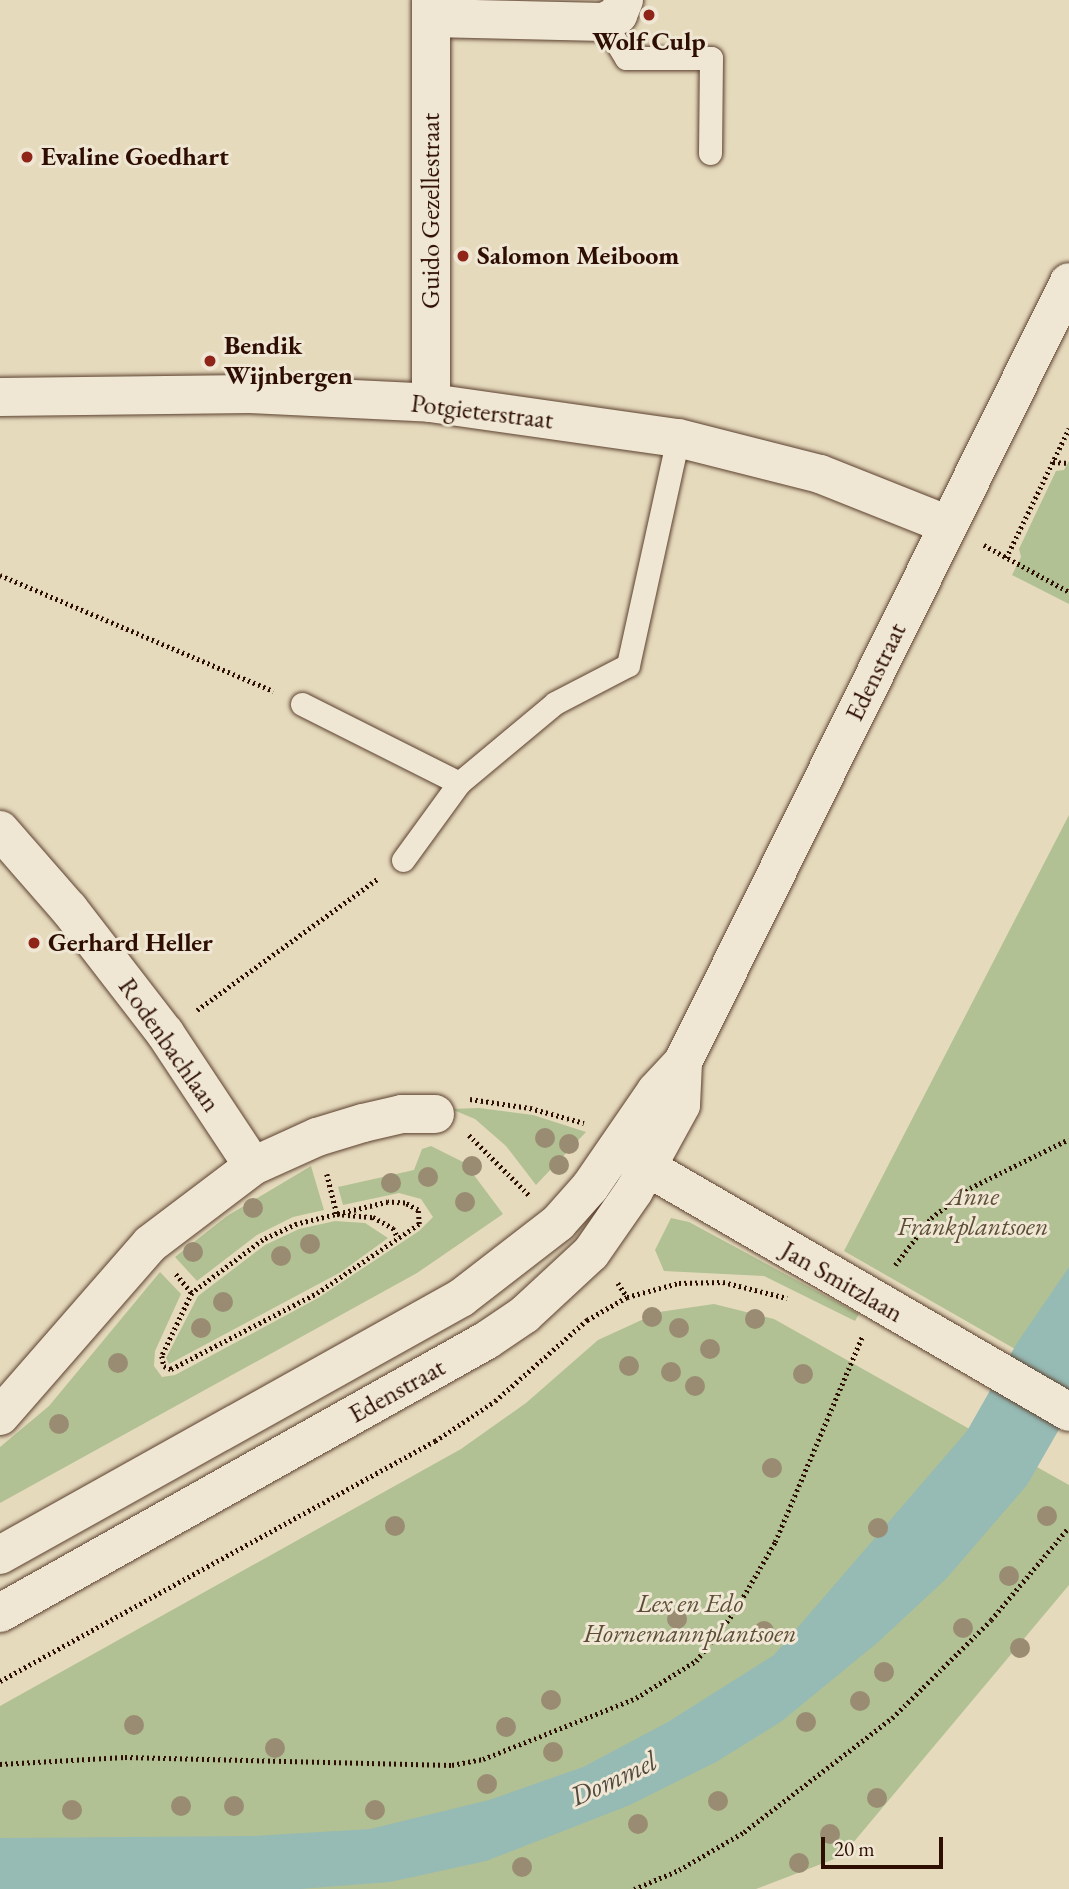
<!DOCTYPE html>
<html>
<head>
<meta charset="utf-8">
<style>
  body { margin:0 }
  #map { position:relative; width:1069px; height:1889px; overflow:hidden; background:#e6dabd; font-family:"EB Garamond",serif }
  div>[style] { position:absolute }
  .green>* { inset:0; background:#b1c194 }
  .water>* { inset:0; background:#96bab4 }
  .path>* { height:4.5px; margin-top:-2.25px; transform-origin:0; background:repeating-linear-gradient(90deg,#2e0e00 0 2px,transparent 0 5.5px) }
  .roads { filter:drop-shadow(0 0 2px #5c412f) drop-shadow(0 0 2px #5c412f) }
  .lane>* { height:23px; margin:-11.5px; padding:0 11.5px; transform-origin:11.5px; border-radius:11.5px; background:#efe7d4 }
  .street>* { height:38px; margin:-19px; padding:0 19px; transform-origin:19px; border-radius:19px; background:#efe7d4 }
  .secondary>* { height:38px; margin:-19px; padding:0 19px; transform-origin:19px; border-radius:19px; background:#efe7d4 }
  .trees>* { width:20px; height:20px; margin:-10px; border-radius:50%; background:#9a8c72 }
  .dots>* { width:19px; height:19px; translate:-50% -50%; box-sizing:border-box; border:4px solid #efe7d4; border-radius:50% }
  span { translate:-50% -50%; white-space:nowrap; text-align:center; line-height:1.15; -webkit-text-stroke:6px #efe7d4; paint-order:stroke }
  .poi-label { font-size:26px; color:#2e0e00; font-weight:700 }
  .left { translate:0 -50%; text-align:left }
  .street-label { font-size:26px; color:#2e0e00 }
  .park-label { font-size:26px; color:#5c4d34; font-style:italic }
  .water-label { font-size:28px; color:#524a3f; font-style:italic }
  .scale { position:absolute; left:821px; top:1837px; width:122px; height:32px; box-sizing:border-box; border:4px solid #2e0e00; border-top:0; padding-left:9px; font-size:21px; line-height:24px; white-space:nowrap; color:#2e0e00; -webkit-text-stroke:5px #efe7d4; paint-order:stroke }
</style>
</head>
<body>
<div id="map">
  <div class="green">
    <div style="clip-path:polygon(1069px 461px,1069px 604px,1012px 575px,1021px 557px,1019px 549px,1056px 471px,1064px 470px)"></div>
    <div style="clip-path:polygon(1069px 815px,1069px 1380px,844px 1251px)"></div>
    <div style="clip-path:polygon(479px 1108px,533px 1115px,586px 1132px,536px 1185px,506px 1146px,475px 1119px,451px 1109px)"></div>
    <div style="clip-path:polygon(431px 1146px,465px 1163px,503px 1214px,417px 1273px,0 1503px,0 1447px,49px 1406px,160px 1272px,181px 1294px,155px 1351px,154px 1366px,162px 1377px,175px 1375px,318px 1298px,419px 1231px,433px 1217px,421px 1199px,399px 1193px,343px 1205px,338px 1187px,414px 1170px,422px 1149px)"></div>
    <div style="clip-path:polygon(311px 1166px,324px 1210px,293px 1217px,257px 1235px,197px 1281px,175px 1257px,227px 1216px)"></div>
    <div style="clip-path:polygon(671px 1218px,689px 1222px,859px 1314px,855px 1321px,764px 1276px,664px 1271px,655px 1250px)"></div>
    <div style="clip-path:polygon(335px 1221px,365px 1223px,388px 1238px,341px 1272px,169px 1364px,166px 1358px,198px 1296px,265px 1245px,299px 1229px)"></div>
    <div style="clip-path:polygon(714px 1304px,774px 1319px,1069px 1485px,1069px 1585px,842px 1856px,756px 1889px,0 1889px,0 1706px,461px 1449px,526px 1403px,598px 1340px,659px 1312px)"></div>
  </div>
  <div class="water">
    <div style="clip-path:polygon(1069px 1267px,1069px 1412px,1027px 1485px,946px 1579px,877px 1643px,782px 1721px,716px 1762px,630px 1805px,486px 1861px,390px 1882px,300px 1889px,0 1889px,0 1838px,254px 1836px,370px 1829px,489px 1800px,583px 1767px,668px 1722px,774px 1655px,967px 1431px,1017px 1343px)"></div>
  </div>
  <div class="path">
    <div style="left:1053px;top:462px;width:16px;rotate:4deg"></div>
    <div style="left:984px;top:545px;width:97px;rotate:28.9deg"></div>
    <div style="left:1006px;top:558px;width:144px;rotate:-64.1deg"></div>
    <div style="left:0;top:575px;width:297px;rotate:23deg"></div>
    <div style="left:197px;top:1010px;width:223px;rotate:-36deg"></div>
    <div style="left:470px;top:1099px;width:61px;rotate:8.5deg"></div>
    <div style="left:530px;top:1108px;width:56px;rotate:15.5deg"></div>
    <div style="left:469px;top:1135px;width:86px;rotate:45deg"></div>
    <div style="left:327px;top:1174px;width:41px;rotate:76deg"></div>
    <div style="left:337px;top:1214px;width:36px;rotate:5deg"></div>
    <div style="left:373px;top:1217px;width:23px;rotate:29deg"></div>
    <div style="left:393px;top:1228px;width:11px;rotate:63deg"></div>
    <div style="left:895px;top:1265px;width:59px;rotate:-52.5deg"></div>
    <div style="left:931px;top:1218px;width:49px;rotate:-37.6deg"></div>
    <div style="left:970px;top:1188px;width:110px;rotate:-26.3deg"></div>
    <div style="left:176px;top:1274px;width:25px;rotate:50deg"></div>
    <div style="left:192px;top:1293px;width:70px;rotate:115.5deg"></div>
    <div style="left:162px;top:1356px;width:10px;rotate:79deg"></div>
    <div style="left:164px;top:1366px;width:8px;rotate:23deg"></div>
    <div style="left:171px;top:1369px;width:165px;rotate:-27.5deg"></div>
    <div style="left:317px;top:1293px;width:123px;rotate:-34.1deg"></div>
    <div style="left:419px;top:1224px;width:14px;rotate:-94deg"></div>
    <div style="left:418px;top:1210px;width:15px;rotate:-152deg"></div>
    <div style="left:405px;top:1203px;width:17px;rotate:-177deg"></div>
    <div style="left:388px;top:1202px;width:94px;rotate:166.4deg"></div>
    <div style="left:297px;top:1224px;width:38px;rotate:155deg"></div>
    <div style="left:263px;top:1240px;width:89px;rotate:143.3deg"></div>
    <div style="left:618px;top:1283px;width:17px;rotate:57deg"></div>
    <div style="left:0;top:1681px;width:497px;rotate:-28.9deg"></div>
    <div style="left:435px;top:1441px;width:72px;rotate:-33.7deg"></div>
    <div style="left:495px;top:1401px;width:123px;rotate:-41.4deg"></div>
    <div style="left:587px;top:1320px;width:46px;rotate:-29.9deg"></div>
    <div style="left:627px;top:1297px;width:54px;rotate:-15.1deg"></div>
    <div style="left:679px;top:1283px;width:44px;rotate:-1.3deg"></div>
    <div style="left:723px;top:1282px;width:66px;rotate:14deg"></div>
    <div style="left:0;top:1764px;width:125px;rotate:-3.2deg"></div>
    <div style="left:125px;top:1757px;width:327px;rotate:1.4deg"></div>
    <div style="left:452px;top:1765px;width:32px;rotate:-11deg"></div>
    <div style="left:483px;top:1759px;width:165px;rotate:-21.7deg"></div>
    <div style="left:636px;top:1698px;width:70px;rotate:-31.7deg"></div>
    <div style="left:696px;top:1661px;width:63px;rotate:-52deg"></div>
    <div style="left:735px;top:1611px;width:80px;rotate:-59.9deg"></div>
    <div style="left:775px;top:1542px;width:223px;rotate:-67deg"></div>
    <div style="left:634px;top:1889px;width:49px;rotate:-22.9deg"></div>
    <div style="left:679px;top:1870px;width:75px;rotate:-30.3deg"></div>
    <div style="left:744px;top:1832px;width:187px;rotate:-37.6deg"></div>
    <div style="left:892px;top:1718px;width:139px;rotate:-44.7deg"></div>
    <div style="left:991px;top:1620px;width:121px;rotate:-50deg"></div>
  </div>
  <div class="roads">
    <div class="lane">
      <div style="left:604px;top:22px;width:42px;rotate:58.6deg"></div>
      <div style="left:626px;top:58px;width:85px"></div>
      <div style="left:711px;top:58px;width:95px;rotate:90.6deg"></div>
      <div style="left:302px;top:704px;width:176px;rotate:26.7deg"></div>
      <div style="left:403px;top:860px;width:95px;rotate:-54deg"></div>
      <div style="left:459px;top:783px;width:125px;rotate:-39.8deg"></div>
      <div style="left:555px;top:703px;width:82px;rotate:-27.5deg"></div>
      <div style="left:628px;top:665px;width:232px;rotate:-77.6deg"></div>
    </div>
    <div class="street">
      <div style="left:431px;top:0;width:403px;rotate:90deg"></div>
      <div style="left:431px;top:18px;width:173px;rotate:1.3deg"></div>
      <div style="left:604px;top:22px;width:16px;rotate:-27deg"></div>
      <div style="left:618px;top:15px;width:16px;rotate:-68deg"></div>
      <div style="left:0;top:397px;width:250px;rotate:-0.7deg"></div>
      <div style="left:250px;top:394px;width:181px;rotate:2.8deg"></div>
      <div style="left:431px;top:403px;width:249px;rotate:8.1deg"></div>
      <div style="left:678px;top:438px;width:146px;rotate:14.2deg"></div>
      <div style="left:820px;top:474px;width:138px;rotate:21.7deg"></div>
      <div style="left:0;top:830px;width:105px;rotate:48.9deg"></div>
      <div style="left:69px;top:909px;width:157px;rotate:52.3deg"></div>
      <div style="left:165px;top:1033px;width:159px;rotate:56.5deg"></div>
      <div style="left:619px;top:1151px;width:520px;rotate:30.11deg"></div>
      <div style="left:0;top:1416px;width:228px;rotate:-48.9deg"></div>
      <div style="left:150px;top:1244px;width:129px;rotate:-37.1deg"></div>
      <div style="left:253px;top:1166px;width:70px;rotate:-24.4deg"></div>
      <div style="left:317px;top:1137px;width:48px;rotate:-16.9deg"></div>
      <div style="left:363px;top:1123px;width:40px;rotate:-13deg"></div>
      <div style="left:402px;top:1114px;width:33px"></div>
    </div>
    <div class="secondary">
      <div style="left:0;top:1555px;width:528px;rotate:-29.14deg"></div>
      <div style="left:461px;top:1298px;width:123px;rotate:-37.7deg"></div>
      <div style="left:558px;top:1223px;width:48px;rotate:-48.4deg"></div>
      <div style="left:590px;top:1187px;width:116px;rotate:-55.5deg"></div>
      <div style="left:656px;top:1091px;width:40px;rotate:-47deg"></div>
      <div style="left:683px;top:1062px;width:870px;rotate:-63.67deg"></div>
      <div style="left:0;top:1613px;width:558px;rotate:-29.27deg"></div>
      <div style="left:487px;top:1340px;width:45px;rotate:-34deg"></div>
      <div style="left:524px;top:1315px;width:91px;rotate:-42.8deg"></div>
      <div style="left:591px;top:1253px;width:75px;rotate:-55.3deg"></div>
      <div style="left:634px;top:1191px;width:98px;rotate:-61.3deg"></div>
      <div style="left:681px;top:1105px;width:43px;rotate:-87.3deg"></div>
    </div>
  </div>
  <div class="trees">
    <div style="left:545px;top:1138px"></div>
    <div style="left:569px;top:1144px"></div>
    <div style="left:559px;top:1165px"></div>
    <div style="left:472px;top:1166px"></div>
    <div style="left:428px;top:1177px"></div>
    <div style="left:391px;top:1183px"></div>
    <div style="left:465px;top:1202px"></div>
    <div style="left:253px;top:1208px"></div>
    <div style="left:310px;top:1244px"></div>
    <div style="left:193px;top:1252px"></div>
    <div style="left:281px;top:1256px"></div>
    <div style="left:223px;top:1302px"></div>
    <div style="left:652px;top:1317px"></div>
    <div style="left:755px;top:1319px"></div>
    <div style="left:201px;top:1328px"></div>
    <div style="left:679px;top:1328px"></div>
    <div style="left:710px;top:1349px"></div>
    <div style="left:118px;top:1363px"></div>
    <div style="left:629px;top:1366px"></div>
    <div style="left:671px;top:1372px"></div>
    <div style="left:803px;top:1374px"></div>
    <div style="left:695px;top:1386px"></div>
    <div style="left:59px;top:1424px"></div>
    <div style="left:772px;top:1468px"></div>
    <div style="left:1047px;top:1516px"></div>
    <div style="left:395px;top:1526px"></div>
    <div style="left:878px;top:1528px"></div>
    <div style="left:1009px;top:1576px"></div>
    <div style="left:677px;top:1619px"></div>
    <div style="left:963px;top:1628px"></div>
    <div style="left:764px;top:1631px"></div>
    <div style="left:1020px;top:1648px"></div>
    <div style="left:884px;top:1672px"></div>
    <div style="left:551px;top:1700px"></div>
    <div style="left:860px;top:1701px"></div>
    <div style="left:806px;top:1722px"></div>
    <div style="left:134px;top:1725px"></div>
    <div style="left:506px;top:1727px"></div>
    <div style="left:275px;top:1748px"></div>
    <div style="left:553px;top:1752px"></div>
    <div style="left:487px;top:1784px"></div>
    <div style="left:877px;top:1798px"></div>
    <div style="left:718px;top:1801px"></div>
    <div style="left:181px;top:1806px"></div>
    <div style="left:234px;top:1806px"></div>
    <div style="left:72px;top:1810px"></div>
    <div style="left:375px;top:1810px"></div>
    <div style="left:638px;top:1824px"></div>
    <div style="left:830px;top:1834px"></div>
    <div style="left:799px;top:1863px"></div>
    <div style="left:522px;top:1867px"></div>
  </div>
  <div class="dots">
    <div style="left:649px;top:15px;background:#8f2418"></div>
    <div style="left:27px;top:157px;background:#8f2418"></div>
    <div style="left:463px;top:256px;background:#8f2418"></div>
    <div style="left:210px;top:361px;background:#8f2418"></div>
    <div style="left:34px;top:943px;background:#8f2418"></div>
  </div>
  <div class="poi-label">
    <span style="left:649px;top:42px">Wolf Culp</span>
    <span class="left" style="left:41px;top:157px">Evaline Goedhart</span>
    <span class="left" style="left:477px;top:256px">Salomon Meiboom</span>
    <span class="left" style="left:224px;top:361px">Bendik<br>Wijnbergen</span>
    <span class="left" style="left:48px;top:943px">Gerhard Heller</span>
  </div>
  <div class="street-label">
    <span style="left:431px;top:211px;rotate:-90deg">Guido Gezellestraat</span>
    <span style="left:482px;top:412px;rotate:7deg">Potgieterstraat</span>
    <span style="left:876px;top:672px;rotate:-64deg">Edenstraat</span>
    <span style="left:169px;top:1045px;rotate:55deg">Rodenbachlaan</span>
    <span style="left:842px;top:1282px;rotate:30deg">Jan Smitzlaan</span>
    <span style="left:397px;top:1391px;rotate:-29deg">Edenstraat</span>
  </div>
  <div class="park-label">
    <span style="left:973px;top:1212px">Anne<br>Frankplantsoen</span>
    <span style="left:690px;top:1619px">Lex en Edo<br>Hornemannplantsoen</span>
  </div>
  <div class="water-label">
    <span style="left:613px;top:1778px;rotate:-25deg">Dommel</span>
  </div>
  <div class="scale">20 m</div>
</div>
</body>
</html>
